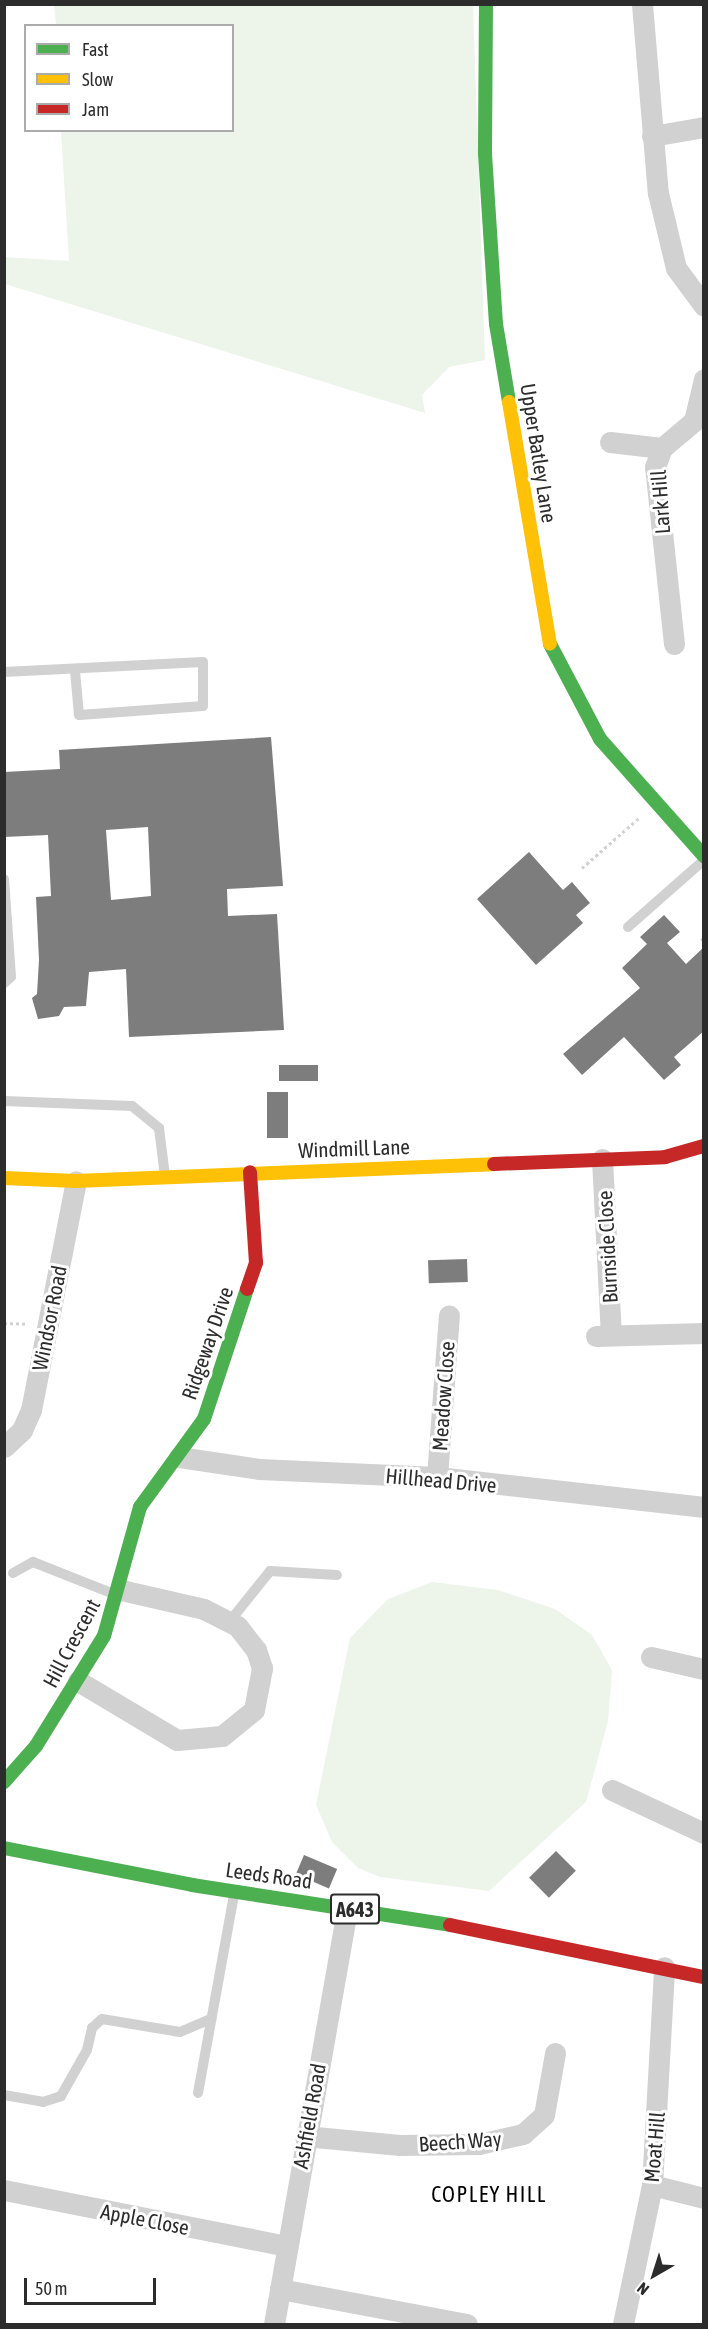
<!DOCTYPE html>
<html>
<head>
<meta charset="utf-8">
<style>
  body { margin:0 }
  #map { position:relative; width:708px; height:2329px; overflow:hidden; background:#fff; font-family:"Asap Condensed",sans-serif }
  div>[style] { position:absolute }
  .green>* { inset:0; background:#edf4ea }
  .building>* { inset:0; background:#7d7d7d; transform-origin:0 0 }
  .path>* { height:3px; margin-top:-1.5px; transform-origin:0; background:repeating-linear-gradient(90deg,#d1d1d1 0 3px,transparent 0 6px) }
  .lane>* { height:10px; margin:-5px; padding:0 5px; transform-origin:5px; border-radius:5px; background:#d1d1d1 }
  .street>* { height:21px; margin:-10.5px; padding:0 10.5px; transform-origin:10.5px; border-radius:10.5px; background:#d1d1d1 }
  .fast>* { height:14px; margin:-7px; padding:0 7px; transform-origin:7px; border-radius:7px; background:#4caf50 }
  .slow>* { height:14px; margin:-7px; padding:0 7px; transform-origin:7px; border-radius:7px; background:#ffc107 }
  .jam>* { height:14px; margin:-7px; padding:0 7px; transform-origin:7px; border-radius:7px; background:#c62828 }
  span { translate:-50% -50%; white-space:nowrap; text-align:center; line-height:1.15; -webkit-text-stroke:6px #fff; paint-order:stroke }
  .shield-label span { padding:2px 4px; background:#fff; border:2px solid; border-radius:4px; -webkit-text-stroke-width:0 }
  .shield-label { font-size:20px; color:#2c2c2c; font-weight:700 }
  .street-label { font-size:21px; color:#2c2c2c }
  .neighbourhood-label { font-size:22px; color:#000; letter-spacing:1.5px }
  .frame { position:absolute; inset:0; border:6px solid #2c2c2c; pointer-events:none }
  .legend { position:absolute; left:24px; top:24px; width:210px; height:108px; box-sizing:border-box; background:#fff; border:2px solid #ababab; margin:0; padding:8px 10px; list-style:none; font-size:18px; color:#2c2c2c }
  .legend li { display:flex; align-items:center; gap:12px; height:30px }
  .legend b { width:30px; border:2px solid #ababab }
  .north { position:absolute; left:624px; top:2245px; width:60px; height:60px; -webkit-text-stroke:4px #fff; paint-order:stroke; rotate:219deg; font-size:16px; font-weight:700; line-height:24px; text-align:center; color:#2c2c2c }
  .north::after { content:''; display:block; margin:auto; width:21px; height:27px; background:#2c2c2c; clip-path:polygon(50% 0,100% 100%,50% 72%,0 100%) }
  .scale { position:absolute; left:24px; top:2278px; width:132px; height:27px; box-sizing:border-box; border:3px solid #2c2c2c; border-top:0; padding-left:8px; font-size:18px; line-height:21px; white-space:nowrap; color:#2c2c2c; -webkit-text-stroke:4px #fff; paint-order:stroke }
</style>
</head>
<body>
<div id="map">
  <div class="green">
    <div style="clip-path:polygon(54px 5px,473px 5px,485px 360px,449px 367px,422px 395px,425px 413px,5px 284px,4px 257px,69px 261px,61px 131px,232px 130px,232px 26px,56px 25px)"></div>
    <div style="clip-path:polygon(432px 1582px,498px 1590px,555px 1609px,592px 1635px,612px 1670px,608px 1721px,586px 1802px,489px 1891px,380px 1877px,358px 1868px,332px 1842px,316px 1805px,350px 1638px,388px 1599px)"></div>
  </div>
  <div class="building">
    <div style="clip-path:polygon(evenodd,271px 737px,283px 886px,227px 889px,228px 916px,277px 914px,284px 1030px,129px 1037px,126px 969px,89px 972px,86px 1006px,64px 1007px,59px 1016px,38px 1019px,32px 998px,37px 994px,39px 960px,36px 897px,51px 896px,48px 835px,4px 837px,4px 772px,60px 769px,59px 750px,271px 737px,148px 827px,151px 896px,111px 900px,106px 830px,148px 827px)"></div>
    <div style="clip-path:polygon(529px 852px,563px 890px,572px 882px,590px 903px,576px 915px,583px 923px,536px 965px,477px 899px)"></div>
    <div style="clip-path:polygon(664px 915px,680px 932px,667px 943px,686px 964px,704px 947px,704px 1031px,674px 1057px,681px 1065px,664px 1080px,624px 1037px,582px 1075px,563px 1054px,640px 988px,622px 968px,647px 944px,640px 937px)"></div>
    <div style="left:318px;top:1065px;width:16px;height:39px;rotate:90deg"></div>
    <div style="left:267px;top:1092px;width:21px;height:46px"></div>
    <div style="left:467px;top:1259px;width:23px;height:39px;rotate:88deg"></div>
    <div style="left:556px;top:1851px;width:28px;height:38px;rotate:45deg"></div>
    <div style="left:304px;top:1855px;width:36px;height:21px;rotate:23deg"></div>
  </div>
  <div class="path">
    <div style="left:582px;top:868px;width:77px;rotate:-41.3deg"></div>
    <div style="left:701px;top:940px;width:4px;rotate:-34deg"></div>
    <div style="left:4px;top:1323px;width:24px;rotate:2deg"></div>
  </div>
  <div class="lane">
    <div style="left:4px;top:672px;width:199px;rotate:-2.9deg"></div>
    <div style="left:203px;top:662px;width:44px;rotate:90deg"></div>
    <div style="left:203px;top:706px;width:124px;rotate:175.8deg"></div>
    <div style="left:79px;top:715px;width:44px;rotate:-95.2deg"></div>
    <div style="left:4px;top:879px;width:98px;rotate:85.9deg"></div>
    <div style="left:11px;top:977px;width:9px;rotate:139deg"></div>
    <div style="left:628px;top:927px;width:101px;rotate:-41.4deg"></div>
    <div style="left:4px;top:1101px;width:128px;rotate:2.2deg"></div>
    <div style="left:132px;top:1106px;width:35px;rotate:39deg"></div>
    <div style="left:159px;top:1128px;width:48px;rotate:82.9deg"></div>
    <div style="left:13px;top:1573px;width:23px;rotate:-29deg"></div>
    <div style="left:33px;top:1562px;width:92px;rotate:21.6deg"></div>
    <div style="left:230px;top:1621px;width:64px;rotate:-51.3deg"></div>
    <div style="left:270px;top:1571px;width:67px;rotate:3.4deg"></div>
    <div style="left:198px;top:2093px;width:202px;rotate:-79.7deg"></div>
    <div style="left:4px;top:2095px;width:40px;rotate:10deg"></div>
    <div style="left:43px;top:2102px;width:19px;rotate:-18deg"></div>
    <div style="left:61px;top:2096px;width:53px;rotate:-60.5deg"></div>
    <div style="left:87px;top:2050px;width:23px;rotate:-77deg"></div>
    <div style="left:92px;top:2028px;width:13px;rotate:-42deg"></div>
    <div style="left:102px;top:2019px;width:79px;rotate:9.5deg"></div>
    <div style="left:180px;top:2032px;width:34px;rotate:-23deg"></div>
  </div>
  <div class="street">
    <div style="left:642px;top:4px;width:190px;rotate:85.2deg"></div>
    <div style="left:658px;top:193px;width:77px;rotate:76.5deg"></div>
    <div style="left:676px;top:268px;width:47px;rotate:53.6deg"></div>
    <div style="left:652px;top:136px;width:53px;rotate:-9.8deg"></div>
    <div style="left:610px;top:442px;width:52px;rotate:6.6deg"></div>
    <div style="left:674px;top:644px;width:178px;rotate:-96.1deg"></div>
    <div style="left:655px;top:467px;width:20px;rotate:-70deg"></div>
    <div style="left:662px;top:448px;width:42px;rotate:-40.2deg"></div>
    <div style="left:694px;top:421px;width:43px;rotate:-76.6deg"></div>
    <div style="left:602px;top:1159px;width:176px;rotate:87.1deg"></div>
    <div style="left:596px;top:1336px;width:108px;rotate:-1.6deg"></div>
    <div style="left:4px;top:1447px;width:25px;rotate:-43deg"></div>
    <div style="left:22px;top:1430px;width:22px;rotate:-66deg"></div>
    <div style="left:31px;top:1410px;width:233px;rotate:-78.9deg"></div>
    <div style="left:179px;top:1457px;width:81px;rotate:8.5deg"></div>
    <div style="left:259px;top:1469px;width:178px;rotate:2.6deg"></div>
    <div style="left:437px;top:1477px;width:269px;rotate:6.4deg"></div>
    <div style="left:437px;top:1477px;width:162px;rotate:-85.8deg"></div>
    <div style="left:651px;top:1657px;width:54px;rotate:12.8deg"></div>
    <div style="left:78px;top:1681px;width:115px;rotate:30.8deg"></div>
    <div style="left:177px;top:1740px;width:45px;rotate:-5.1deg"></div>
    <div style="left:222px;top:1736px;width:41px;rotate:-39.1deg"></div>
    <div style="left:254px;top:1710px;width:43px;rotate:-79.2deg"></div>
    <div style="left:262px;top:1668px;width:19px;rotate:-108deg"></div>
    <div style="left:256px;top:1650px;width:31px;rotate:-128deg"></div>
    <div style="left:237px;top:1626px;width:37px;rotate:-153deg"></div>
    <div style="left:204px;top:1609px;width:85px;rotate:-167.1deg"></div>
    <div style="left:612px;top:1790px;width:102px;rotate:25.1deg"></div>
    <div style="left:305px;top:2136px;width:95px;rotate:5.4deg"></div>
    <div style="left:400px;top:2145px;width:79px;rotate:-0.7deg"></div>
    <div style="left:479px;top:2144px;width:45px;rotate:-12.8deg"></div>
    <div style="left:523px;top:2134px;width:28px;rotate:-42deg"></div>
    <div style="left:544px;top:2115px;width:63px;rotate:-79.9deg"></div>
    <div style="left:652px;top:2185px;width:54px;rotate:14deg"></div>
    <div style="left:4px;top:2190px;width:288px;rotate:11.2deg"></div>
    <div style="left:280px;top:2289px;width:190px;rotate:10.6deg"></div>
    <div style="left:274px;top:2324px;width:422px;rotate:-80deg"></div>
    <div style="left:623px;top:2324px;width:142px;rotate:-78.2deg"></div>
    <div style="left:652px;top:2185px;width:218px;rotate:-86.8deg"></div>
  </div>
  <div class="fast">
    <div style="left:486px;top:4px;width:150px;rotate:90.4deg"></div>
    <div style="left:485px;top:154px;width:170px;rotate:86.3deg"></div>
    <div style="left:496px;top:324px;width:79px;rotate:80.5deg"></div>
    <div style="left:550px;top:644px;width:107px;rotate:62.2deg"></div>
    <div style="left:600px;top:739px;width:157px;rotate:48.4deg"></div>
    <div style="left:4px;top:1782px;width:48px;rotate:-48.4deg"></div>
    <div style="left:36px;top:1746px;width:129px;rotate:-58.3deg"></div>
    <div style="left:104px;top:1636px;width:134px;rotate:-74.4deg"></div>
    <div style="left:140px;top:1507px;width:109px;rotate:-54deg"></div>
    <div style="left:204px;top:1419px;width:137px;rotate:-71.7deg"></div>
    <div style="left:4px;top:1848px;width:192px;rotate:11.1deg"></div>
    <div style="left:192px;top:1885px;width:261px;rotate:8.8deg"></div>
  </div>
  <div class="slow">
    <div style="left:509px;top:402px;width:245px;rotate:80.4deg"></div>
    <div style="left:4px;top:1178px;width:72px;rotate:2.4deg"></div>
    <div style="left:76px;top:1181px;width:418px;rotate:-2.3deg"></div>
  </div>
  <div class="jam">
    <div style="left:494px;top:1164px;width:171px;rotate:-2.3deg"></div>
    <div style="left:665px;top:1157px;width:41px;rotate:-15.8deg"></div>
    <div style="left:247px;top:1289px;width:28px;rotate:-71deg"></div>
    <div style="left:256px;top:1263px;width:91px;rotate:-93.8deg"></div>
    <div style="left:450px;top:1925px;width:259px;rotate:11.6deg"></div>
  </div>
  <div class="shield-label">
    <span style="left:355px;top:1909px">A643</span>
  </div>
  <div class="street-label">
    <span style="left:539px;top:453px;rotate:81deg">Upper Batley Lane</span>
    <span style="left:660px;top:502px;rotate:-94deg">Lark Hill</span>
    <span style="left:354px;top:1148px;rotate:-2deg">Windmill Lane</span>
    <span style="left:607px;top:1247px;rotate:-93deg">Burnside Close</span>
    <span style="left:49px;top:1318px;rotate:-79deg">Windsor Road</span>
    <span style="left:207px;top:1343px;rotate:-71deg">Ridgeway Drive</span>
    <span style="left:443px;top:1396px;rotate:-86deg">Meadow Close</span>
    <span style="left:441px;top:1480px;rotate:5deg">Hillhead Drive</span>
    <span style="left:71px;top:1643px;rotate:-62deg">Hill Crescent</span>
    <span style="left:269px;top:1875px;rotate:8deg">Leeds Road</span>
    <span style="left:309px;top:2116px;rotate:-80deg">Ashfield Road</span>
    <span style="left:460px;top:2141px;rotate:-4deg">Beech Way</span>
    <span style="left:654px;top:2147px;rotate:-85deg">Moat Hill</span>
    <span style="left:145px;top:2219px;rotate:11deg">Apple Close</span>
  </div>
  <div class="neighbourhood-label">
    <span style="left:489px;top:2195px">COPLEY HILL</span>
  </div>
  <div class="frame"></div>
  <ul class="legend">
  <li><b style="height:8px;background:#4caf50"></b>Fast</li>
  <li><b style="height:8px;background:#ffc107"></b>Slow</li>
  <li><b style="height:8px;background:#c62828"></b>Jam</li>
  </ul>
  <div class="north">N</div>
  <div class="scale">50 m</div>
</div>
</body>
</html>
